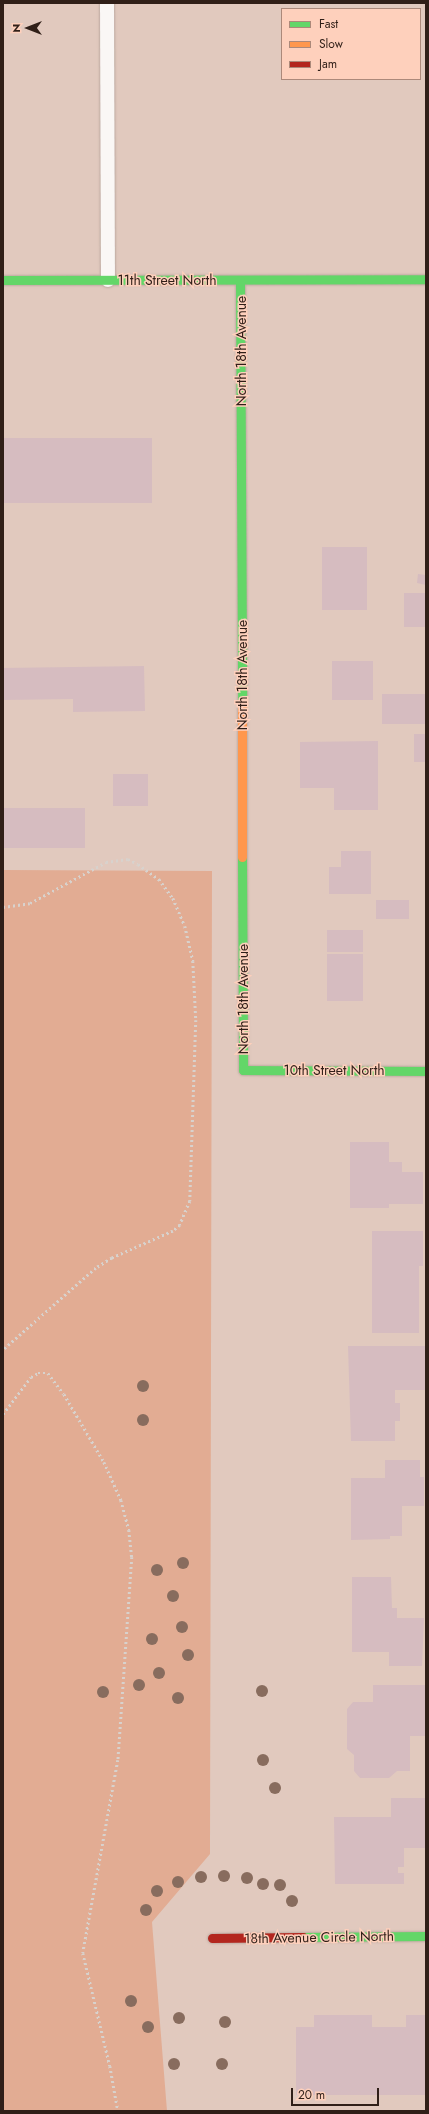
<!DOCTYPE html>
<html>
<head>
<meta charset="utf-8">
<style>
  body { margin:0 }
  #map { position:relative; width:429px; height:2114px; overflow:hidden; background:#e1c9be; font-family:Jost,sans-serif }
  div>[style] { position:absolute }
  .green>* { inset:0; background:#e2ac93 }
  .building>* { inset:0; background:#d6bcc0; transform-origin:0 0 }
  .path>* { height:2.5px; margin-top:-1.25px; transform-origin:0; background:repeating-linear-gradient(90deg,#d8d2cd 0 2px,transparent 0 5px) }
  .roads { filter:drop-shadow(0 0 1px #bba89f) drop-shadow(0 0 1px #bba89f) }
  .lane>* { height:14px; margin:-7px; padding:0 7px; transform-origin:7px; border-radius:7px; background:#faf7f5 }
  .fast>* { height:9px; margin:-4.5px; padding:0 4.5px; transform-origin:4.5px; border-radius:4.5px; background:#63d668 }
  .slow>* { height:9px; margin:-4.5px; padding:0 4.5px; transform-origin:4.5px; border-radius:4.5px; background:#ff974d }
  .jam>* { height:9px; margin:-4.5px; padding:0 4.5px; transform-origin:4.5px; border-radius:4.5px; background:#b3261e }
  .trees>* { width:12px; height:12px; margin:-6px; border-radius:50%; background:#886c5e }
  span { translate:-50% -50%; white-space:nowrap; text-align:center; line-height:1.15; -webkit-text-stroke:3px #fed0bc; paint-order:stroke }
  .street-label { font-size:14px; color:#301f18 }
  .frame { position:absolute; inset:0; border:4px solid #301f18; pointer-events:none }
  .legend { position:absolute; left:281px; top:8px; width:140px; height:72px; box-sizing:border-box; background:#fed0bc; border:1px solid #ac897a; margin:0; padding:5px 7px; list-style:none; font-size:12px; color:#301f18 }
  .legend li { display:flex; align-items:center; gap:8px; height:20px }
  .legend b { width:20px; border:1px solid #ac897a }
  .north { position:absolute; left:8px; top:8px; width:40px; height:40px; -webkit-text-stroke:3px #fed0bc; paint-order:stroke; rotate:270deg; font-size:11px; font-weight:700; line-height:16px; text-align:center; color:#301f18 }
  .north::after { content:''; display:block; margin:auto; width:14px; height:18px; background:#301f18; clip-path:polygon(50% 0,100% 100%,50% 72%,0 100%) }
  .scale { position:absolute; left:291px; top:2088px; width:88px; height:18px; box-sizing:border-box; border:2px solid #301f18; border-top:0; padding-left:5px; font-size:12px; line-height:14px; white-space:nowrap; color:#301f18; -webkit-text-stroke:3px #fed0bc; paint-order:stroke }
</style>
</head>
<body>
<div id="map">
  <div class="green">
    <div style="clip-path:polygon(3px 870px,212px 871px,210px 1854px,152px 1922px,167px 2111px,3px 2111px)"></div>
  </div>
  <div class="building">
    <div style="left:3px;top:438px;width:149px;height:65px"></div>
    <div style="left:322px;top:547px;width:45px;height:63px"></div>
    <div style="clip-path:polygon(418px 574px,426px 575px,426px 585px,417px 583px)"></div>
    <div style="left:404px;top:593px;width:22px;height:34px"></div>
    <div style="left:373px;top:661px;width:39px;height:41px;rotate:90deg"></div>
    <div style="clip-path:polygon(144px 666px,145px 711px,73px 712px,73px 699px,3px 700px,3px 668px)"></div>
    <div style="left:382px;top:694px;width:44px;height:30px"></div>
    <div style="left:414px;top:734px;width:12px;height:28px"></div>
    <div style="clip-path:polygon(378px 741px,378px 810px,334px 810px,334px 788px,300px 788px,300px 742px)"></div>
    <div style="left:148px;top:774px;width:32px;height:35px;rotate:90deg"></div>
    <div style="left:85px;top:808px;width:40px;height:82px;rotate:90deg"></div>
    <div style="clip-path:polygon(341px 851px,371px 851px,371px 894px,329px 894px,329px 867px,341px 867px)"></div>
    <div style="left:376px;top:900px;width:33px;height:19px"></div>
    <div style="left:327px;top:930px;width:36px;height:22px"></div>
    <div style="left:327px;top:954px;width:36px;height:47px"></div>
    <div style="clip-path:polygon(350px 1142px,389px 1142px,389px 1162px,402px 1162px,402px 1172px,423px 1172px,423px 1204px,389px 1204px,389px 1208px,350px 1208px)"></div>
    <div style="clip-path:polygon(372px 1231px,423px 1231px,423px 1266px,419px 1266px,419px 1333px,372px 1333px)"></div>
    <div style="clip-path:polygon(348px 1346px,425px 1346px,425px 1390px,395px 1390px,395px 1403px,400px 1403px,400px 1421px,395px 1421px,395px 1441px,351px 1441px)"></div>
    <div style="clip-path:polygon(385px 1460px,420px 1460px,420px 1477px,424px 1477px,424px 1506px,402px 1506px,402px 1536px,390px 1536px,390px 1539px,351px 1540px,351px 1478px,385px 1478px)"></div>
    <div style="clip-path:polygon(352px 1577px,391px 1577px,392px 1608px,397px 1608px,397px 1618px,424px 1618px,422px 1666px,389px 1666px,389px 1652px,352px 1652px)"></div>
    <div style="clip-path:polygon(373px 1685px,426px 1685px,426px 1736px,410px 1736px,410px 1771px,397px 1771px,389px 1778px,360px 1778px,354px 1771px,354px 1755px,347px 1749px,347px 1709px,353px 1702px,373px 1702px)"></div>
    <div style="clip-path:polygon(391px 1798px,426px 1798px,426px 1848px,404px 1848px,404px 1867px,398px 1867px,398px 1873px,404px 1873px,404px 1884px,335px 1884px,334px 1817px,391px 1817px)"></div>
    <div style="clip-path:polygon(314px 2015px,372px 2015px,372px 2027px,406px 2027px,406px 2015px,426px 2015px,426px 2095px,296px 2095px,296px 2027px,314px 2027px)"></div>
  </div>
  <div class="path">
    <div style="left:3px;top:907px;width:27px;rotate:-8deg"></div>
    <div style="left:30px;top:903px;width:86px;rotate:-28.3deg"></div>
    <div style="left:106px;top:862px;width:22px;rotate:-8deg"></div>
    <div style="left:128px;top:859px;width:11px;rotate:27deg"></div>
    <div style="left:138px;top:864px;width:26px;rotate:36deg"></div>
    <div style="left:159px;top:879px;width:24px;rotate:54deg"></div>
    <div style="left:173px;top:898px;width:30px;rotate:67deg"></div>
    <div style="left:185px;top:926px;width:36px;rotate:77deg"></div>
    <div style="left:193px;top:961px;width:59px;rotate:87.1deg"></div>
    <div style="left:196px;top:1020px;width:181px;rotate:91.9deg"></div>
    <div style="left:190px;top:1201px;width:26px;rotate:113deg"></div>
    <div style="left:180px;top:1225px;width:9px;rotate:139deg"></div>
    <div style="left:173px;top:1231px;width:67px;rotate:156.1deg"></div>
    <div style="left:112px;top:1258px;width:19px;rotate:148deg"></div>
    <div style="left:96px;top:1268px;width:124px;rotate:138.6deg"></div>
    <div style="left:3px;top:1414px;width:46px;rotate:-52.9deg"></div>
    <div style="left:31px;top:1377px;width:8px;rotate:-30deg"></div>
    <div style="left:38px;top:1373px;width:10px"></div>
    <div style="left:48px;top:1373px;width:26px;rotate:53deg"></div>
    <div style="left:64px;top:1394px;width:79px;rotate:59.5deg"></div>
    <div style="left:104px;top:1462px;width:42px;rotate:65.9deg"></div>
    <div style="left:121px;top:1500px;width:31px;rotate:75deg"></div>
    <div style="left:129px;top:1530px;width:27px;rotate:84deg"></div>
    <div style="left:132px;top:1557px;width:203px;rotate:93.9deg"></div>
    <div style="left:118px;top:1760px;width:196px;rotate:100.3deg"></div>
    <div style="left:83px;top:1953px;width:116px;rotate:76.6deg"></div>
    <div style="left:110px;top:2066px;width:46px;rotate:79.9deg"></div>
  </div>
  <div class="roads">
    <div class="lane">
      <div style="left:107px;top:3px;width:277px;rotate:89.8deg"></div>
    </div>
    <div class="fast">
      <div style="left:3px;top:280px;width:423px;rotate:-0.1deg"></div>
      <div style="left:240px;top:280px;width:427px;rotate:89.7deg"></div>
      <div style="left:242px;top:857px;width:213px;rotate:89.7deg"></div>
      <div style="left:243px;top:1070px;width:183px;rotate:0.3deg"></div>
      <div style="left:303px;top:1937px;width:123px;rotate:-0.5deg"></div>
    </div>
    <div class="slow">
      <div style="left:242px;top:707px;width:150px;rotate:90deg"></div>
    </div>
    <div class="jam">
      <div style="left:212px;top:1938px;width:91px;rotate:-0.6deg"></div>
    </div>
  </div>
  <div class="trees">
    <div style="left:143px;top:1386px"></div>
    <div style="left:143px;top:1420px"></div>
    <div style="left:183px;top:1563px"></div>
    <div style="left:157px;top:1570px"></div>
    <div style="left:173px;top:1596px"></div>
    <div style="left:182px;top:1627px"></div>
    <div style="left:152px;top:1639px"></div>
    <div style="left:188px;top:1655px"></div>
    <div style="left:159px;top:1673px"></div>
    <div style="left:139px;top:1685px"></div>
    <div style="left:262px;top:1691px"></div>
    <div style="left:103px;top:1692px"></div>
    <div style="left:178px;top:1698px"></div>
    <div style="left:263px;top:1760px"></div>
    <div style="left:275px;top:1788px"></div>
    <div style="left:224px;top:1876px"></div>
    <div style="left:201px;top:1877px"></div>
    <div style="left:247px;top:1878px"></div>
    <div style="left:178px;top:1882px"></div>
    <div style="left:263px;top:1884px"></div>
    <div style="left:280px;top:1885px"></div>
    <div style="left:157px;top:1891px"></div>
    <div style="left:292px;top:1901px"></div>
    <div style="left:146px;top:1910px"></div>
    <div style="left:131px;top:2001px"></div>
    <div style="left:179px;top:2018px"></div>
    <div style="left:225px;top:2022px"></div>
    <div style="left:148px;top:2027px"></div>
    <div style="left:174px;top:2064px"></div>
    <div style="left:222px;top:2064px"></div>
  </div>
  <div class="street-label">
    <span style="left:167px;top:280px">11th Street North</span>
    <span style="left:241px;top:351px;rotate:-90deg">North 18th Avenue</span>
    <span style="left:242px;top:675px;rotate:-90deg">North 18th Avenue</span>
    <span style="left:243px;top:999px;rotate:-90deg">North 18th Avenue</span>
    <span style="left:334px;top:1070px">10th Street North</span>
    <span style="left:319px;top:1937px;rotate:-1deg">18th Avenue Circle North</span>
  </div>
  <div class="frame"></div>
  <ul class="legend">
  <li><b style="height:5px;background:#63d668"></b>Fast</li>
  <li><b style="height:5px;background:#ff974d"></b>Slow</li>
  <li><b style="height:5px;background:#b3261e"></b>Jam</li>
  </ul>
  <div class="north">N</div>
  <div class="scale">20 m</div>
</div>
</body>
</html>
